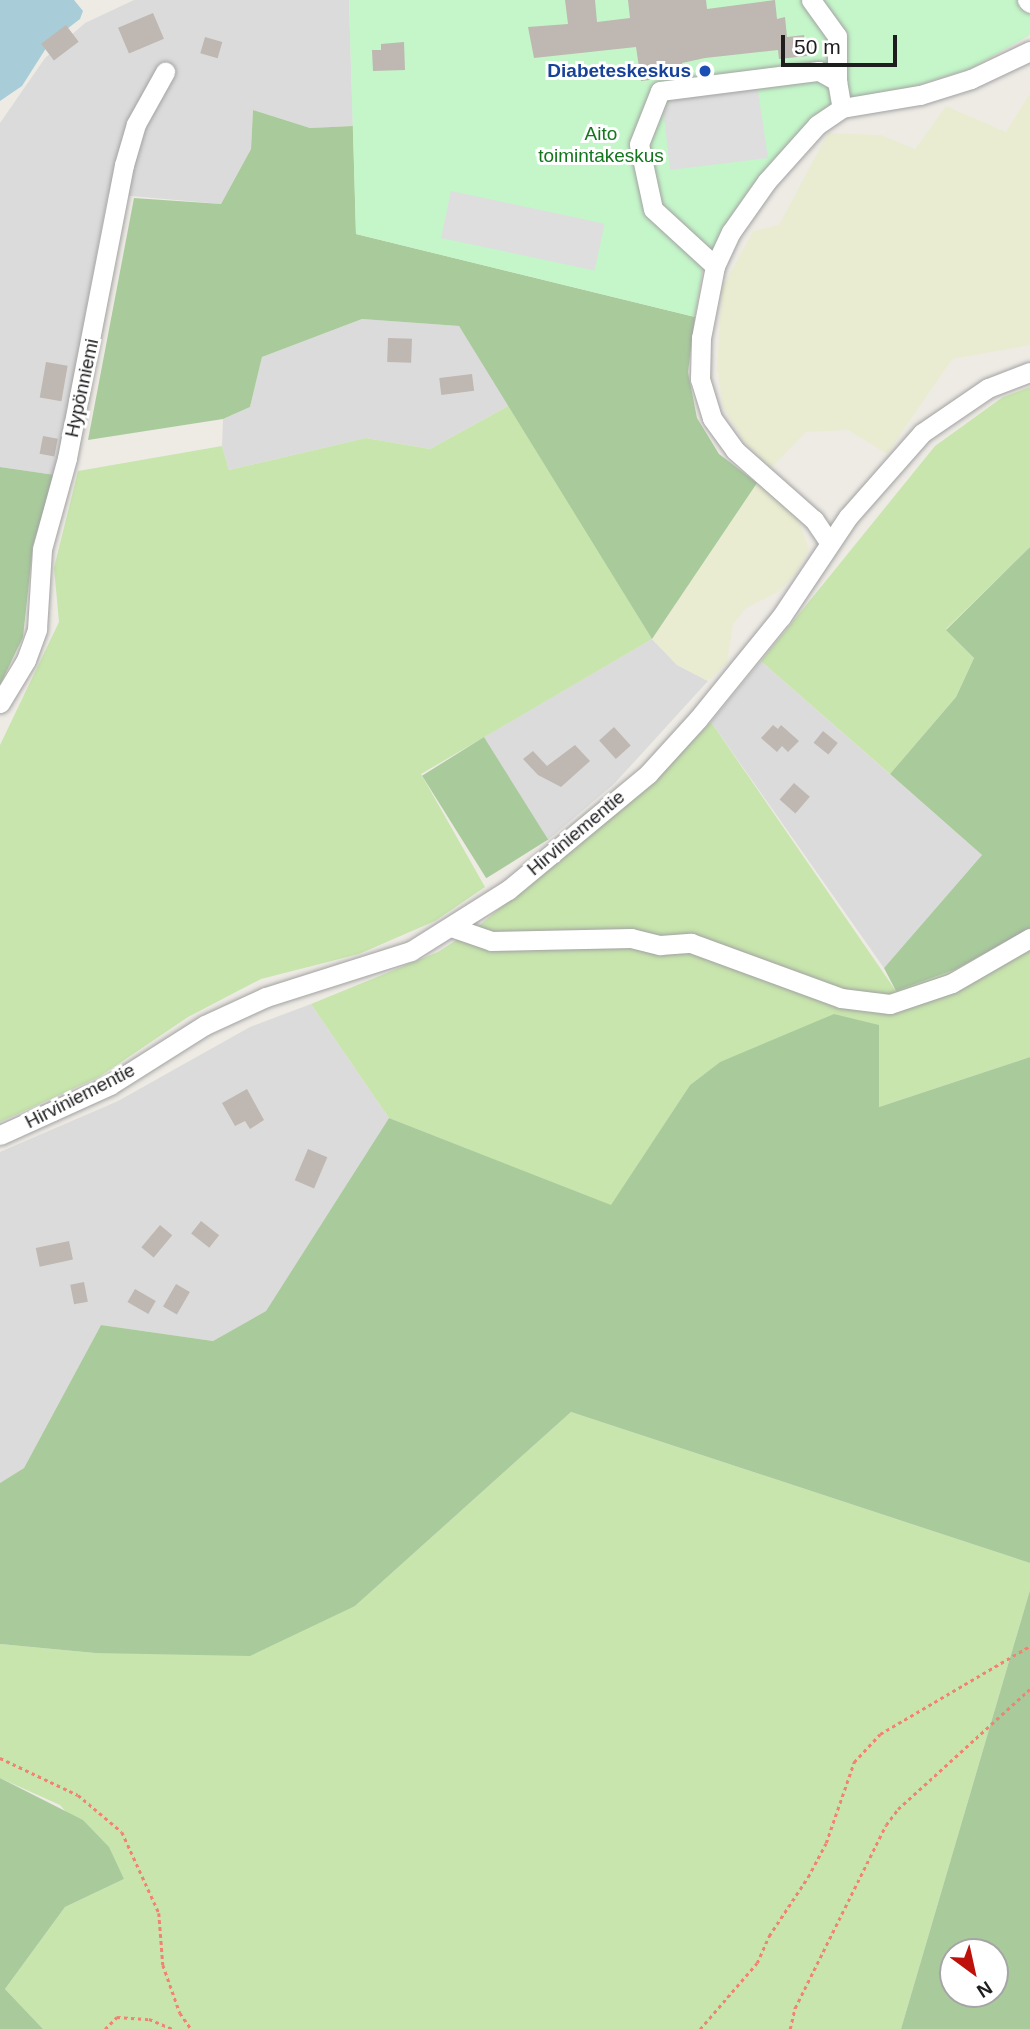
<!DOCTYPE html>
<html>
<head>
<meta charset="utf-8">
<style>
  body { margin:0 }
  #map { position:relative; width:1030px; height:2029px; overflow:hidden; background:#eeebe5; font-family:Arial,sans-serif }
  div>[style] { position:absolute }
  .residential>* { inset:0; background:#dcdbdb }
  .farmland>* { inset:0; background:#e9ecd1 }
  .grass>* { inset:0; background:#c8e5ad }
  .forest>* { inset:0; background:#a9cb9c; transform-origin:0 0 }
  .park>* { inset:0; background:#c4f6c9 }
  .parking>* { inset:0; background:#dedede; transform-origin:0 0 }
  .water>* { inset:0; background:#a8cdd9 }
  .building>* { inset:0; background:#bfb7b1; transform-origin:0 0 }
  .path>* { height:2.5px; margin-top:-1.25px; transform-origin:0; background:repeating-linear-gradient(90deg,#f18373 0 3.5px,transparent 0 7px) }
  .roads { filter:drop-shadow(0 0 2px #a2a2a2) drop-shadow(0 0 2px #a2a2a2) }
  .minor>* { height:19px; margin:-9.5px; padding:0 9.5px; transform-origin:9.5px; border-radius:9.5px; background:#fff }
  .dots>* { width:19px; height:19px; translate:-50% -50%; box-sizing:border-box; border:4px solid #fff; border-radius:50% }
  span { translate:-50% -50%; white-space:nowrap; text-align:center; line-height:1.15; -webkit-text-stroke:6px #fff; paint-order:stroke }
  .transit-label { font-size:19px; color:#164399; font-weight:700 }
  .right { translate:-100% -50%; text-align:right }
  .park-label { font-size:19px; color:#12761d }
  .street-label { font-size:19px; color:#1e1e1e }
  .north { position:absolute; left:939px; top:1938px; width:70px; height:70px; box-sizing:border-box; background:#fff; border:2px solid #a5a5a5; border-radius:50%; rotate:147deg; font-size:19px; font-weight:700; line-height:28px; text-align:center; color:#1e1e1e }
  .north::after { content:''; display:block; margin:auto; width:24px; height:32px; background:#bf110c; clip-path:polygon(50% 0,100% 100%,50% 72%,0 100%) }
  .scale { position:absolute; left:781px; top:35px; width:116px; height:32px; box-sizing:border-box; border:4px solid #1e1e1e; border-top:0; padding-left:9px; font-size:21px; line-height:24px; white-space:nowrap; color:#1e1e1e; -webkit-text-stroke:5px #fff; paint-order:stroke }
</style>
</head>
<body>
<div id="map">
  <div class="residential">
    <div style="clip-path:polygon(134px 0,349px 0,353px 126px,310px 128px,253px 110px,251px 149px,221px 204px,108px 194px,55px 475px,0 467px,0 123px,45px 58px,85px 23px)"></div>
    <div style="clip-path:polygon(362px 319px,459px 326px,510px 405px,430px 449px,366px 438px,229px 470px,222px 446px,223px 419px,250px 407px,262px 357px)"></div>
    <div style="clip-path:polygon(652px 639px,677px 665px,708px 681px,614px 784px,548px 840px,484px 737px)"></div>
    <div style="clip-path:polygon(761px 661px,982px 855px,884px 968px,711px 722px)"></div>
    <div style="clip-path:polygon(311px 1004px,389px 1118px,266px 1311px,213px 1341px,101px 1325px,24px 1468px,0 1483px,0 1152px,118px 1101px,250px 1027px)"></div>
  </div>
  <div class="farmland">
    <div style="clip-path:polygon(1030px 93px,1030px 345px,952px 359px,887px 454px,848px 430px,806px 432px,771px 468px,745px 443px,723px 407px,717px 368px,722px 288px,753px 231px,779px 225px,828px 133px,881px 135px,915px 149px,946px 106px,1006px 132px)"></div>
    <div style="clip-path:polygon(757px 483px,797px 517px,809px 549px,796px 573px,778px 592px,746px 608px,733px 624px,727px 663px,708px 681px,677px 665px,652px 639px)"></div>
  </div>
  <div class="grass">
    <div style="clip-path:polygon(1030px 387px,1030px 547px,946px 629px,974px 658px,956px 697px,890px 774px,761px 661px,935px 446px,1003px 397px)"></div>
    <div style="clip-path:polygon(510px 405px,652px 639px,421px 774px,485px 887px,435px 921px,359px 954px,261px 979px,188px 1017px,99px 1077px,0 1122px,0 745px,59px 622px,54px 568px,78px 471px,222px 446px,229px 470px,366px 438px,430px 449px)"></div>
    <div style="clip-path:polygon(711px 722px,896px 991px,956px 969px,1030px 928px,1030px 1057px,879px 1107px,879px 1025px,720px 1062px,690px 1085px,611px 1206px,389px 1118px,311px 1004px,438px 952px,481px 924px,654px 780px)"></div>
    <div style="clip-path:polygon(571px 1412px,1030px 1563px,1030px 1590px,901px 2029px,43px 2029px,5px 1989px,65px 1907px,124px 1879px,60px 1805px,0 1778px,0 1644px,95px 1653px,355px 1606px)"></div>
  </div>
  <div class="forest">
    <div style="clip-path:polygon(253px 110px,310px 128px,353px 126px,356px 234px,695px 317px,688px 372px,697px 418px,719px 454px,757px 483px,652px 639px,459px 326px,362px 319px,262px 357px,250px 407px,223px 419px,88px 440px,134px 198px,221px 204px,251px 149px)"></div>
    <div style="clip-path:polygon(0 467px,55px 475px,33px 545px,23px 637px,0 685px)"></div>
    <div style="clip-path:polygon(1030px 547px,1030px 928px,956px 969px,896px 991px,884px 968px,982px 855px,890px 774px,956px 697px,974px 658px,946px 630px)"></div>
    <div style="left:484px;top:737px;width:121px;height:73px;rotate:58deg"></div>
    <div style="clip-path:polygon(834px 1014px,879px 1025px,879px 1107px,1030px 1057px,1030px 1563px,571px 1412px,355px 1606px,250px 1656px,95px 1653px,0 1644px,0 1483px,24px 1468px,101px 1325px,213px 1341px,266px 1311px,389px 1118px,611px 1205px,690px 1085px,720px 1062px)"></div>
    <div style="clip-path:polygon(evenodd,1030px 1590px,1030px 2029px,901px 2029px,1030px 1590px,953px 1952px,995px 1952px,995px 1994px,953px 1994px,953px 1952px)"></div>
    <div style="clip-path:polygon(0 1778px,83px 1820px,109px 1847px,124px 1879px,65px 1907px,5px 1989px,43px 2029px,0 2029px)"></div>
  </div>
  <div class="park">
    <div style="clip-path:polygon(349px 0,1030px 0,1030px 35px,972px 68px,885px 96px,846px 99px,723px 230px,703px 268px,695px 317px,356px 234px)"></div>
  </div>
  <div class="parking">
    <div style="clip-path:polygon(757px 84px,768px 158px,670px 170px,663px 108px,676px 97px)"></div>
    <div style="left:451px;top:191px;width:157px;height:48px;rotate:12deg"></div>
  </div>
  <div class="water">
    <div style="clip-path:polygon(0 0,74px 0,83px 11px,80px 19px,50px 42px,22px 86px,0 101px)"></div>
  </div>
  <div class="building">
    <div style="clip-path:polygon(565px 0,595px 0,597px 22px,630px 18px,628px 0,706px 0,707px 9px,775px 0,777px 19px,785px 17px,787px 37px,804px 35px,807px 56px,779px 59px,778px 50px,705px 58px,682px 63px,683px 76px,641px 81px,636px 47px,534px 58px,528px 27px,568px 24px)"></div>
    <div style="left:153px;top:13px;width:28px;height:38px;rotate:67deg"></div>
    <div style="left:66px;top:25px;width:21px;height:31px;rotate:53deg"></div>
    <div style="left:205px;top:37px;width:18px;height:17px;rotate:16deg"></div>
    <div style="clip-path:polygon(404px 42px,405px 70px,373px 71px,372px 50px,381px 50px,381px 44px)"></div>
    <div style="left:388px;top:338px;width:24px;height:24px;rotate:2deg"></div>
    <div style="left:46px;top:362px;width:22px;height:36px;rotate:10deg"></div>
    <div style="left:472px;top:374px;width:17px;height:33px;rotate:83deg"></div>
    <div style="left:43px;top:436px;width:15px;height:18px;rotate:11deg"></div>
    <div style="clip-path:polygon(773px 725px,778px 729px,781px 725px,799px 741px,788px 752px,782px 746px,777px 752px,761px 738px)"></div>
    <div style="left:614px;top:727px;width:25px;height:20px;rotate:48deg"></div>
    <div style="left:823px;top:731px;width:19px;height:15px;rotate:39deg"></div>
    <div style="clip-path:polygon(575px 745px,590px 761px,561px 787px,538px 775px,523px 759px,533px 751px,547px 766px)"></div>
    <div style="left:794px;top:783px;width:21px;height:22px;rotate:41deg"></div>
    <div style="clip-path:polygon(247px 1089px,264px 1120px,250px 1129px,245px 1121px,235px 1126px,222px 1103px)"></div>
    <div style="left:308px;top:1149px;width:21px;height:34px;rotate:23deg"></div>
    <div style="left:201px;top:1221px;width:23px;height:16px;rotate:38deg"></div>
    <div style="left:160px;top:1225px;width:16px;height:29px;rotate:40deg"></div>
    <div style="left:69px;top:1241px;width:19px;height:34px;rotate:78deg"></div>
    <div style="left:84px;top:1282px;width:20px;height:14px;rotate:79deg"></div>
    <div style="left:176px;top:1284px;width:16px;height:26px;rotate:30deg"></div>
    <div style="left:135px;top:1289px;width:24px;height:15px;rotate:30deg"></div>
  </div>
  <div class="path">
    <div style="left:0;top:1758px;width:86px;rotate:25.4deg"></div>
    <div style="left:78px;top:1795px;width:57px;rotate:40.1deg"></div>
    <div style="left:122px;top:1832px;width:89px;rotate:65.4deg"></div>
    <div style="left:159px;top:1913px;width:52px;rotate:85.6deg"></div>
    <div style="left:163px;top:1965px;width:51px;rotate:70.5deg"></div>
    <div style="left:180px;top:2013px;width:19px;rotate:55deg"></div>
    <div style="left:105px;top:2029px;width:17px;rotate:-45deg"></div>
    <div style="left:117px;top:2017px;width:32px;rotate:4deg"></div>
    <div style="left:149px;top:2019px;width:26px;rotate:23deg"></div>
    <div style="left:700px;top:2029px;width:87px;rotate:-49.2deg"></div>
    <div style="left:757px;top:1963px;width:30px;rotate:-66deg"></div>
    <div style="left:769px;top:1936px;width:71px;rotate:-56.5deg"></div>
    <div style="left:808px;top:1877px;width:38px;rotate:-62deg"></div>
    <div style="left:826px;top:1843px;width:86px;rotate:-70.9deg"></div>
    <div style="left:854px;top:1762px;width:38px;rotate:-47deg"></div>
    <div style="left:880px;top:1734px;width:174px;rotate:-30.4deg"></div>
    <div style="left:790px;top:2029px;width:22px;rotate:-77deg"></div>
    <div style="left:795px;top:2008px;width:204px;rotate:-63.6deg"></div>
    <div style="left:886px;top:1825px;width:20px;rotate:-53deg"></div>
    <div style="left:898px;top:1809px;width:178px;rotate:-42.3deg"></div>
  </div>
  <div class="roads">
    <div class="minor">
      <div style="left:811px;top:0;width:44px;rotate:54.2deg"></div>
      <div style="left:837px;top:36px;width:45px;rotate:90deg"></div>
      <div style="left:1027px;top:0;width:4px;rotate:45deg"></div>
      <div style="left:715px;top:266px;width:84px;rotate:-137.4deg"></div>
      <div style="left:653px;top:209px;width:66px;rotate:-102.2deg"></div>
      <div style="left:639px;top:144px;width:57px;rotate:-68.4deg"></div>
      <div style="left:660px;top:91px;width:160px;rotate:-7.2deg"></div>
      <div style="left:819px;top:71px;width:21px;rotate:29deg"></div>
      <div style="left:837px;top:81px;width:27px;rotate:80deg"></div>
      <div style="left:829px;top:542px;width:27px;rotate:-124deg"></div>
      <div style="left:814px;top:520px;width:106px;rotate:-138.5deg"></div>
      <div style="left:735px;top:450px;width:39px;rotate:-126deg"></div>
      <div style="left:712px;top:418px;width:41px;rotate:-107.1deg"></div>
      <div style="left:700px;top:379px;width:41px;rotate:-88.6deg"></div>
      <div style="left:701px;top:338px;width:73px;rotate:-79deg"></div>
      <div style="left:715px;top:266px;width:38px;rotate:-65deg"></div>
      <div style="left:731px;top:232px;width:62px;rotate:-54.8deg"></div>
      <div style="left:767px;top:181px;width:75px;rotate:-48.2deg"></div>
      <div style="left:817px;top:125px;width:30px;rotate:-34deg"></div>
      <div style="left:842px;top:108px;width:79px;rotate:-9.5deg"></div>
      <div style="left:920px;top:95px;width:53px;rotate:-17.4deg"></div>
      <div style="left:971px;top:79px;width:65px;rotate:-25.4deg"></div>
      <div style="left:0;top:703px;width:50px;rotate:-58.8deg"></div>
      <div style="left:26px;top:660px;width:33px;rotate:-70deg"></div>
      <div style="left:37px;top:629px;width:80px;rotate:-86.4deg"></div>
      <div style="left:42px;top:549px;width:94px;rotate:-74.6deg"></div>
      <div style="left:67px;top:458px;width:298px;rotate:-79deg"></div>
      <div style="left:124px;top:165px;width:43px;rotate:-73.7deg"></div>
      <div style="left:136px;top:124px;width:60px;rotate:-60.9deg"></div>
      <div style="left:454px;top:928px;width:39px;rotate:19deg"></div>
      <div style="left:491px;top:941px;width:140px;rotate:-1.2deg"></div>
      <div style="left:631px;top:938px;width:30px;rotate:14deg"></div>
      <div style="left:660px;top:945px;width:31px;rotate:-4deg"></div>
      <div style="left:691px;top:943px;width:160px;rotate:20.1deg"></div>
      <div style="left:841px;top:998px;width:49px;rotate:7deg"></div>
      <div style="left:890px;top:1004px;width:65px;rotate:-18.7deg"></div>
      <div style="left:952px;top:983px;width:90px;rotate:-30deg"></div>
      <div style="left:0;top:1135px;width:121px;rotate:-24.4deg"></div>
      <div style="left:110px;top:1085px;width:112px;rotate:-32.3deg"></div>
      <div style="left:205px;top:1025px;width:67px;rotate:-24.7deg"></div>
      <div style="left:266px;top:997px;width:152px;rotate:-17.6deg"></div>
      <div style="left:411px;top:951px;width:115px;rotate:-32.2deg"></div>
      <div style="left:508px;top:890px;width:182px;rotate:-39.6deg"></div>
      <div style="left:648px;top:774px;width:74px;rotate:-47.7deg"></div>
      <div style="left:698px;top:719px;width:132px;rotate:-50.9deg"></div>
      <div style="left:781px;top:617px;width:120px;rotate:-56.2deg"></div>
      <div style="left:848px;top:517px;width:112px;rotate:-48.6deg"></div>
      <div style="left:922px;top:433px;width:80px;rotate:-34.3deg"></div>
      <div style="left:988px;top:388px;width:45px;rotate:-20.9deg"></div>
    </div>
  </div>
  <div class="dots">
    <div style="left:705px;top:71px;background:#1a4fb4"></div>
  </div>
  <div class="transit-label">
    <span class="right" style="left:691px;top:71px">Diabeteskeskus</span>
  </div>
  <div class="park-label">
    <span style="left:601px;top:145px">Aito<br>toimintakeskus</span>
  </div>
  <div class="street-label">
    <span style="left:82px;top:388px;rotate:-78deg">Hypönniemi</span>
    <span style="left:576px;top:833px;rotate:-40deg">Hirviniementie</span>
    <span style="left:80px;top:1096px;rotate:-27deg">Hirviniementie</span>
  </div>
  <div class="north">N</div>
  <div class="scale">50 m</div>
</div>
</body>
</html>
